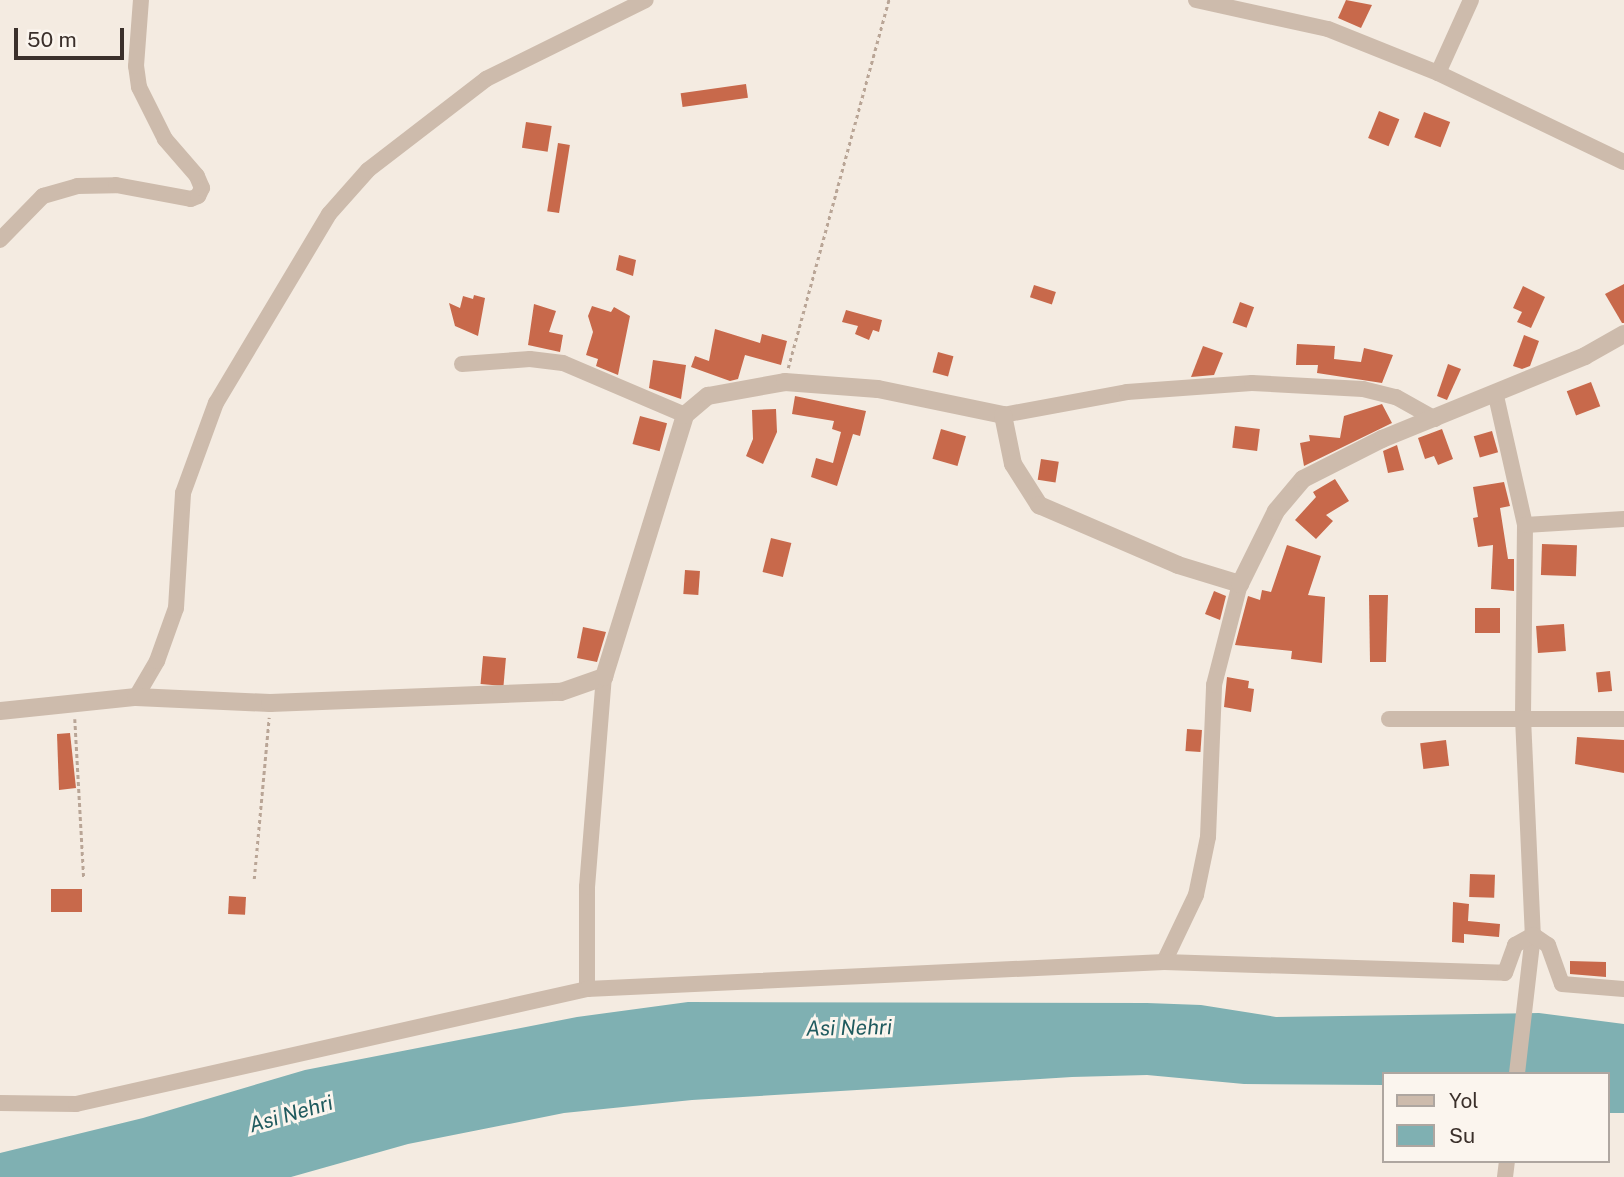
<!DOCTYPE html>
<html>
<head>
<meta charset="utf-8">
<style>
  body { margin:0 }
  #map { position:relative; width:1624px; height:1177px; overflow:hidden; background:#f4ebe1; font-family:"Public Sans",sans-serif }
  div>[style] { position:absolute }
  .water>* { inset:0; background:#7fb0b2 }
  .building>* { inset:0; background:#c8694b; transform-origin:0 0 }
  .path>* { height:2.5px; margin-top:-1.25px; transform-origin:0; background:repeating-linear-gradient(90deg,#b9a596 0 3.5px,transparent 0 7px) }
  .minor>* { height:16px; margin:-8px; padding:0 8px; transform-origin:8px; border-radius:8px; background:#cdbbac }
  .tertiary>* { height:18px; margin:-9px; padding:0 9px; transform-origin:9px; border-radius:9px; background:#cdbbac }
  span { translate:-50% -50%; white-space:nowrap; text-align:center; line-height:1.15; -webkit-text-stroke:6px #fbf5ee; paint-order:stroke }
  .water-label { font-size:21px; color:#1f5a5e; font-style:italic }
  .legend { position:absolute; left:1382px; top:1072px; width:228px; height:91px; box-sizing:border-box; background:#fbf5ee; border:2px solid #aea6a0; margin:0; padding:9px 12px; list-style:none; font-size:21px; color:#3b302b }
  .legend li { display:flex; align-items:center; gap:14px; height:35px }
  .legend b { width:35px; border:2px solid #aea6a0 }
  .scale { position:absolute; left:14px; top:28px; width:110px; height:32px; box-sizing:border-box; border:4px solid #3b302b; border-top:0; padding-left:9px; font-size:21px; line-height:24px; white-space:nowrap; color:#3b302b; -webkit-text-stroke:5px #fbf5ee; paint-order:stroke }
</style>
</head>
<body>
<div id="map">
  <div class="water">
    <div style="clip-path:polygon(688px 1002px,1147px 1003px,1201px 1005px,1276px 1017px,1539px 1013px,1624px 1024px,1624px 1113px,1608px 1113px,1608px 1074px,1384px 1074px,1384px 1085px,1244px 1084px,1147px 1075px,1072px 1077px,692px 1100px,564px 1113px,408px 1144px,291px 1177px,0 1177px,0 1153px,143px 1118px,305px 1070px,577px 1017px)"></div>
  </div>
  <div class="building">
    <div style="clip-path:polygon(1346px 0,1372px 5px,1361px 28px,1338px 18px)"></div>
    <div style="left:746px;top:84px;width:14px;height:66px;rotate:82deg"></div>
    <div style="left:1379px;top:111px;width:22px;height:29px;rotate:22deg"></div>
    <div style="left:1424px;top:112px;width:28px;height:27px;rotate:21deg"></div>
    <div style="left:526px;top:122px;width:26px;height:26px;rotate:9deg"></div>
    <div style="left:558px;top:143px;width:12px;height:69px;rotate:9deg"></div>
    <div style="clip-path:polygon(619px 255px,636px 260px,633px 276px,616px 270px)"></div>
    <div style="clip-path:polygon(1624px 284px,1624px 323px,1622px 323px,1605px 294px)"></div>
    <div style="left:1034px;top:285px;width:23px;height:13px;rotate:18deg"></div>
    <div style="clip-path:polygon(1523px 286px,1545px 297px,1531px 328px,1517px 322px,1522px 312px,1513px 308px)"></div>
    <div style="clip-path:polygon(474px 295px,485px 298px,478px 336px,455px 326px,449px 303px,460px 308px,463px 296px,473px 299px)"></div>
    <div style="left:1240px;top:302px;width:15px;height:22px;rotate:20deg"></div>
    <div style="clip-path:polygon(534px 304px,556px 311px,549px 332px,563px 335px,560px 352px,528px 345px)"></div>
    <div style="clip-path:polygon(592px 306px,611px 312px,614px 307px,630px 316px,618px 375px,596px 366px,598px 359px,586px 355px,593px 332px,588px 316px)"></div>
    <div style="clip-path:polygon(846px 310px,882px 320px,879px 332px,873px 330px,869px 340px,855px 334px,858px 326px,842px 322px)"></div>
    <div style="clip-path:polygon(715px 329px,760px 343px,762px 334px,787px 341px,781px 365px,745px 355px,738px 379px,730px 381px,691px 367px,695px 356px,709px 361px)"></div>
    <div style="clip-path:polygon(1524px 335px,1539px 341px,1530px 366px,1522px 369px,1513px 366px)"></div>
    <div style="clip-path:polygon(1297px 344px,1335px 346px,1334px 359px,1361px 362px,1364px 348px,1393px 355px,1382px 383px,1317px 373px,1318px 365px,1296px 365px)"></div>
    <div style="clip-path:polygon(1203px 346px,1223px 353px,1214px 375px,1191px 377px)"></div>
    <div style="left:938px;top:352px;width:16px;height:21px;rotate:15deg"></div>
    <div style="clip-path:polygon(653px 360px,686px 365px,681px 399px,649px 388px)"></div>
    <div style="clip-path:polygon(1448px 364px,1461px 369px,1447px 400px,1437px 396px)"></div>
    <div style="left:1591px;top:382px;width:26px;height:26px;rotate:69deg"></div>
    <div style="clip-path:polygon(795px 396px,866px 411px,860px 436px,853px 434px,837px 486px,811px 477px,816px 458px,833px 463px,841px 432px,832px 429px,834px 421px,792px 414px)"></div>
    <div style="clip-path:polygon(1382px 404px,1392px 423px,1304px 466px,1300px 443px,1310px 441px,1309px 435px,1340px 438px,1344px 416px)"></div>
    <div style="clip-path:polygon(776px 409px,777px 432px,763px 464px,746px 456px,753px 439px,752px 410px)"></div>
    <div style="left:640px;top:416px;width:28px;height:29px;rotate:15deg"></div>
    <div style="left:1235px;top:426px;width:25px;height:22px;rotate:7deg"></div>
    <div style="left:941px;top:429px;width:26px;height:31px;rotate:16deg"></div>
    <div style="clip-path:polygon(1442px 429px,1453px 459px,1438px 465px,1434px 456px,1425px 459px,1418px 438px)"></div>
    <div style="left:1492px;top:431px;width:22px;height:19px;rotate:74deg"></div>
    <div style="clip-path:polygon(1397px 445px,1404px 470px,1388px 473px,1383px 451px)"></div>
    <div style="left:1041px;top:459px;width:18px;height:21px;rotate:9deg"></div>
    <div style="clip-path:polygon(1335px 479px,1349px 501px,1326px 515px,1333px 521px,1316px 539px,1295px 520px,1316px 497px,1313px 492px)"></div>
    <div style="clip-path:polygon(1504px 482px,1510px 506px,1500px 508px,1508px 559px,1514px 559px,1514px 591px,1491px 589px,1493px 545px,1478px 547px,1473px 518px,1478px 517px,1473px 487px)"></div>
    <div style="left:771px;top:538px;width:21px;height:35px;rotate:14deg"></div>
    <div style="left:1542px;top:544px;width:35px;height:31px;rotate:2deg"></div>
    <div style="clip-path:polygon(1287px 545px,1321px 556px,1308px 595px,1325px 597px,1322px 663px,1291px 659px,1292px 651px,1235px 645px,1248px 596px,1260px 600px,1262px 590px,1271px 592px)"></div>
    <div style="left:685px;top:570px;width:15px;height:24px;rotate:4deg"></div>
    <div style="clip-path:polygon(1214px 591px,1226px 596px,1220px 620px,1205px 614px)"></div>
    <div style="clip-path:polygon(1369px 595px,1388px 595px,1386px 662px,1370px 662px)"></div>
    <div style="left:1475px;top:608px;width:25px;height:25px"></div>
    <div style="left:1564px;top:624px;width:27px;height:28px;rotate:86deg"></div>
    <div style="clip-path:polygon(583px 627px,606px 632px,597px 662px,577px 658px)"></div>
    <div style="left:483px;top:656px;width:23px;height:28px;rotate:5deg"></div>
    <div style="left:1610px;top:671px;width:20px;height:14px;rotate:84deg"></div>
    <div style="clip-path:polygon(1227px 677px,1249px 681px,1248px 688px,1254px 689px,1251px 712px,1224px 707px)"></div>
    <div style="left:1187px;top:729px;width:15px;height:22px;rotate:4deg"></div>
    <div style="clip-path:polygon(70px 733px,76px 788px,59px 790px,57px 734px)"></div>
    <div style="clip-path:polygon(1577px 737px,1624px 740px,1624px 773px,1575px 764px)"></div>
    <div style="left:1446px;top:740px;width:26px;height:26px;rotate:83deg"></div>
    <div style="left:1470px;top:874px;width:25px;height:23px;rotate:2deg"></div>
    <div style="left:82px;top:889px;width:23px;height:31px;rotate:90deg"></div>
    <div style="left:229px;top:896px;width:17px;height:18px;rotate:3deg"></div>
    <div style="clip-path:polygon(1453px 902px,1469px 904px,1468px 921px,1500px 924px,1499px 937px,1464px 934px,1464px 943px,1452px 942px)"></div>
    <div style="clip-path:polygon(1570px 961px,1606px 962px,1606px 977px,1570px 974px)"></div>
  </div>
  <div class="path">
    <div style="left:788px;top:368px;width:382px;rotate:-74.7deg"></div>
    <div style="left:75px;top:719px;width:159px;rotate:86.8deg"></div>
    <div style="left:254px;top:879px;width:162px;rotate:-84.7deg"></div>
  </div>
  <div class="minor">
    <div style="left:1196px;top:0;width:135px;rotate:12.4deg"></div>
    <div style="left:1328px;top:29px;width:118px;rotate:21.8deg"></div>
    <div style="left:1438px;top:73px;width:206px;rotate:25.6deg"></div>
    <div style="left:1438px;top:73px;width:80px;rotate:-65.7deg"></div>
    <div style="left:0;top:240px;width:62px;rotate:-45.7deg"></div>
    <div style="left:43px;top:196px;width:35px;rotate:-16deg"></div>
    <div style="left:77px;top:186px;width:39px;rotate:-1deg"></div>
    <div style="left:116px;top:185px;width:76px;rotate:10.6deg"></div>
    <div style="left:191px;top:199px;width:8px;rotate:-23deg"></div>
    <div style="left:198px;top:196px;width:9px;rotate:-63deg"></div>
    <div style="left:202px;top:188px;width:13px;rotate:-113deg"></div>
    <div style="left:197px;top:176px;width:49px;rotate:-130.9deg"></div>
    <div style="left:165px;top:139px;width:58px;rotate:-116.6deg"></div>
    <div style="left:139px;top:87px;width:21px;rotate:-98deg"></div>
    <div style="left:136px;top:66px;width:66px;rotate:-85.7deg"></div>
    <div style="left:462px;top:364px;width:68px;rotate:-4.2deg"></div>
    <div style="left:530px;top:359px;width:33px;rotate:7deg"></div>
    <div style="left:563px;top:363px;width:133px;rotate:23.1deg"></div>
    <div style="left:1496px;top:396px;width:132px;rotate:77.3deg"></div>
    <div style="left:1525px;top:525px;width:193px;rotate:90.6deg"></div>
    <div style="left:1523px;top:718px;width:217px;rotate:87.4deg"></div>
    <div style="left:1533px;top:935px;width:140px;rotate:96.6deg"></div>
    <div style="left:1003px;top:415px;width:126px;rotate:-10.5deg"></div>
    <div style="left:1127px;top:392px;width:125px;rotate:-4.1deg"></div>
    <div style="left:1252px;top:383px;width:111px;rotate:3.1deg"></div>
    <div style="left:1363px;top:389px;width:34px;rotate:14deg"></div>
    <div style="left:1396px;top:397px;width:45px;rotate:29.4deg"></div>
    <div style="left:1525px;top:525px;width:99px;rotate:-3.5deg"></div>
    <div style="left:136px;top:697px;width:42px;rotate:-59.7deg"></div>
    <div style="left:157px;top:661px;width:56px;rotate:-70.3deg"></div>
    <div style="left:176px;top:608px;width:115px;rotate:-86.5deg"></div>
    <div style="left:183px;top:493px;width:96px;rotate:-69.9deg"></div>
    <div style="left:216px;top:403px;width:220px;rotate:-59.1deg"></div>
    <div style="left:329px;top:214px;width:59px;rotate:-48.4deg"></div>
    <div style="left:368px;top:170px;width:149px;rotate:-37.6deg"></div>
    <div style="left:486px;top:79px;width:178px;rotate:-26.3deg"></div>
    <div style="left:1389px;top:719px;width:235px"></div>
    <div style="left:1164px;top:962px;width:74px;rotate:-64.5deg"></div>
    <div style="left:1196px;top:895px;width:59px;rotate:-78.3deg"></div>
    <div style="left:1208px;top:837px;width:152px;rotate:-87.7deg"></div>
    <div style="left:1214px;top:685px;width:104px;rotate:-75.6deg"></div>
    <div style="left:587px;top:989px;width:102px;rotate:-90deg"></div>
    <div style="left:587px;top:887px;width:211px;rotate:-85.4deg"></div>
    <div style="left:0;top:1103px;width:76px;rotate:0.8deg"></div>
    <div style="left:76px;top:1104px;width:524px;rotate:-12.68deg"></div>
    <div style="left:587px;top:989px;width:578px;rotate:-2.68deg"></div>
    <div style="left:1164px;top:962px;width:341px;rotate:1.8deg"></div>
    <div style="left:1505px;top:973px;width:30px;rotate:-70deg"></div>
    <div style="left:1515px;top:945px;width:21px;rotate:-29deg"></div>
    <div style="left:1533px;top:935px;width:18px;rotate:34deg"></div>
    <div style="left:1548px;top:945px;width:41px;rotate:70.3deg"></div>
    <div style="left:1562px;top:984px;width:62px;rotate:4.6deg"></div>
    <div style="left:1505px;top:1177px;width:16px;rotate:-83deg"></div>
  </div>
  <div class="tertiary">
    <div style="left:0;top:711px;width:137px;rotate:-5.9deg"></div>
    <div style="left:136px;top:697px;width:134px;rotate:2.6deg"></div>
    <div style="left:270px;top:703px;width:291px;rotate:-2.2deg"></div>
    <div style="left:561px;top:692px;width:46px;rotate:-19.2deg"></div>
    <div style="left:604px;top:677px;width:274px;rotate:-72.8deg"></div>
    <div style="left:685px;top:415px;width:30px;rotate:-40deg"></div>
    <div style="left:708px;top:396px;width:78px;rotate:-10.3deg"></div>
    <div style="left:785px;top:382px;width:93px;rotate:4.3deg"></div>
    <div style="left:878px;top:389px;width:128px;rotate:11.7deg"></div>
    <div style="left:1003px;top:415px;width:50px;rotate:78.5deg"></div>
    <div style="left:1013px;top:464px;width:49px;rotate:57.6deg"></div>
    <div style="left:1039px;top:505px;width:151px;rotate:23.3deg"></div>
    <div style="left:1178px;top:565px;width:65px;rotate:17deg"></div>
    <div style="left:1240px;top:584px;width:81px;rotate:-63.7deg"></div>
    <div style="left:1276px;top:511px;width:42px;rotate:-49.8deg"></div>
    <div style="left:1303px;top:479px;width:89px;rotate:-26.9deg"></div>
    <div style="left:1382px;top:439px;width:219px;rotate:-22.2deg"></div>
    <div style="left:1585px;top:356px;width:45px;rotate:-29.4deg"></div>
  </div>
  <div class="water-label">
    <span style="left:849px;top:1028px;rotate:-1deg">Asi Nehri</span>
    <span style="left:291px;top:1114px;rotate:-16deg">Asi Nehri</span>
  </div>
  <ul class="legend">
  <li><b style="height:9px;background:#cdbbac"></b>Yol</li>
  <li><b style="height:19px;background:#7fb0b2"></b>Su</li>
  </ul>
  <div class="scale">50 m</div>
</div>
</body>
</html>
